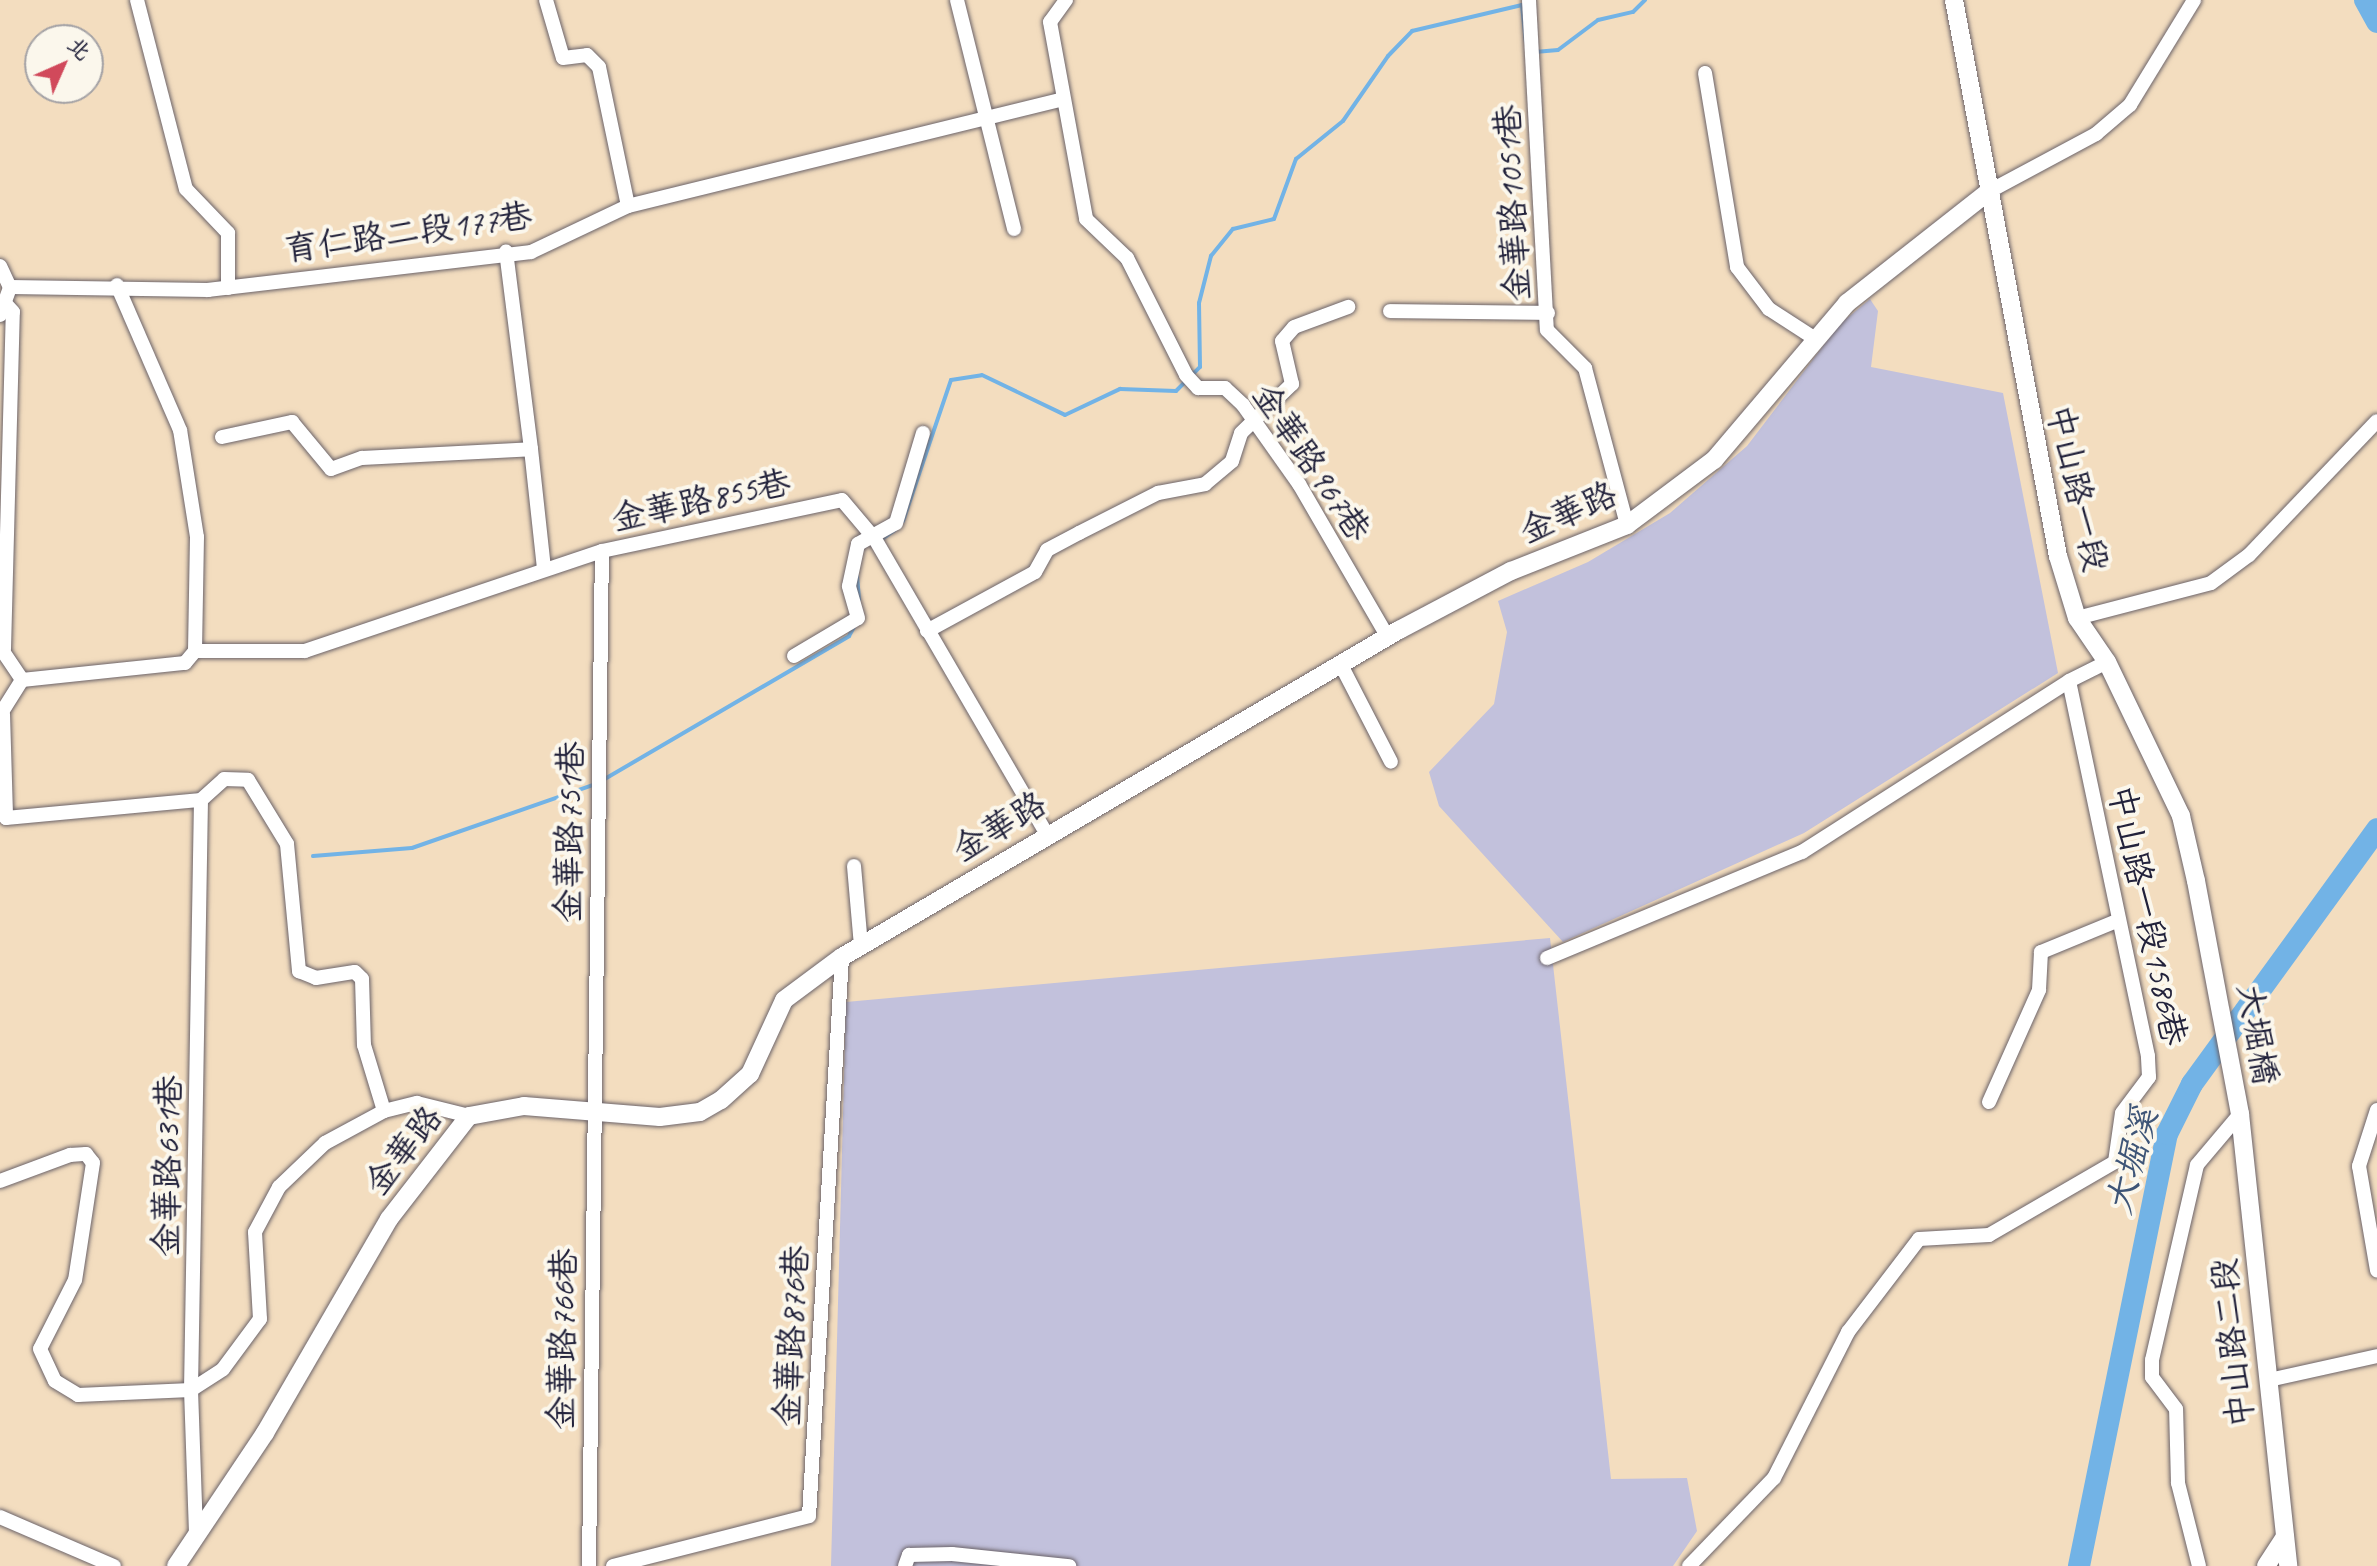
<!DOCTYPE html>
<html>
<head>
<meta charset="utf-8">
<style>
  body { margin:0 }
  #map { position:relative; width:2377px; height:1566px; overflow:hidden; background:#f3ddbf; font-family:Caveat,"LXGW WenKai TC",sans-serif }
  div>[style] { position:absolute }
  .industrial>* { inset:0; background:#c2c1dc }
  .stream>* { height:4px; margin:-2px; padding:0 2px; transform-origin:2px; border-radius:2px; background:#72b3e6 }
  .river>* { height:22px; margin:-11px; padding:0 11px; transform-origin:11px; border-radius:11px; background:#72b3e6 }
  .roads { filter:drop-shadow(0 0 2px #6b6369) drop-shadow(0 0 2px #6b6369) }
  .street>* { height:14px; margin:-7px; padding:0 7px; transform-origin:7px; border-radius:7px; background:#fff }
  .secondary>* { height:18px; margin:-9px; padding:0 9px; transform-origin:9px; border-radius:9px; background:#fff }
  span { translate:-50% -50%; white-space:nowrap; text-align:center; line-height:1.15; -webkit-text-stroke:8px #fbf7ec; paint-order:stroke }
  .street-label { font-size:34px; color:#22223b }
  .water-label { font-size:36px; color:#3e5577; font-style:italic }
  .north { position:absolute; left:24px; top:24px; width:80px; height:80px; box-sizing:border-box; background:#fbf7ec; border:2px solid #a4a2a5; border-radius:50%; rotate:45deg; font-size:22px; font-weight:700; line-height:32px; text-align:center; color:#22223b }
  .north::after { content:''; display:block; margin:auto; width:28px; height:36px; background:#d1495b; clip-path:polygon(50% 0,100% 100%,50% 72%,0 100%) }
</style>
</head>
<body>
<div id="map">
  <div class="industrial">
    <div style="clip-path:polygon(1870px 299px,1878px 311px,1871px 367px,2003px 393px,2058px 673px,1804px 833px,1563px 942px,1439px 806px,1429px 772px,1494px 704px,1507px 632px,1498px 601px,1588px 562px,1670px 513px,1747px 446px,1840px 324px)"></div>
    <div style="clip-path:polygon(1550px 938px,1611px 1479px,1687px 1478px,1697px 1531px,1673px 1566px,831px 1566px,846px 1002px)"></div>
  </div>
  <div class="stream">
    <div style="left:1535px;top:52px;width:23px;rotate:-5deg"></div>
    <div style="left:1558px;top:50px;width:50px;rotate:-36.9deg"></div>
    <div style="left:1598px;top:20px;width:36px;rotate:-13deg"></div>
    <div style="left:1633px;top:12px;width:17px;rotate:-45deg"></div>
    <div style="left:903px;top:521px;width:149px;rotate:-71.2deg"></div>
    <div style="left:951px;top:380px;width:31px;rotate:-9deg"></div>
    <div style="left:982px;top:375px;width:92px;rotate:25.7deg"></div>
    <div style="left:1065px;top:415px;width:61px;rotate:-25.3deg"></div>
    <div style="left:1120px;top:389px;width:56px;rotate:2deg"></div>
    <div style="left:1176px;top:391px;width:34px;rotate:-45deg"></div>
    <div style="left:1200px;top:367px;width:64px;rotate:-90.9deg"></div>
    <div style="left:1199px;top:303px;width:49px;rotate:-75.7deg"></div>
    <div style="left:1211px;top:256px;width:35px;rotate:-51deg"></div>
    <div style="left:1233px;top:229px;width:42px;rotate:-13.7deg"></div>
    <div style="left:1274px;top:219px;width:64px;rotate:-69.9deg"></div>
    <div style="left:1296px;top:159px;width:60px;rotate:-39deg"></div>
    <div style="left:1343px;top:121px;width:79px;rotate:-55.3deg"></div>
    <div style="left:1388px;top:56px;width:35px;rotate:-46deg"></div>
    <div style="left:1412px;top:31px;width:113px;rotate:-13.3deg"></div>
    <div style="left:1522px;top:5px;width:37px;rotate:84deg"></div>
    <div style="left:879px;top:541px;width:19px;rotate:-35deg"></div>
    <div style="left:857px;top:576px;width:24px;rotate:85deg"></div>
    <div style="left:603px;top:780px;width:285px;rotate:-30.3deg"></div>
    <div style="left:849px;top:636px;width:10px;rotate:-61deg"></div>
    <div style="left:313px;top:856px;width:99px;rotate:-4.6deg"></div>
    <div style="left:412px;top:848px;width:195px;rotate:-19.2deg"></div>
  </div>
  <div class="river">
    <div style="left:2365px;top:0;width:25px;rotate:61deg"></div>
    <div style="left:2079px;top:1566px;width:441px;rotate:-78.5deg"></div>
    <div style="left:2167px;top:1134px;width:56px;rotate:-63.4deg"></div>
    <div style="left:2192px;top:1084px;width:315px;rotate:-54deg"></div>
  </div>
  <div class="roads">
    <div class="street">
      <div style="left:137px;top:0;width:195px;rotate:75.5deg"></div>
      <div style="left:186px;top:189px;width:61px;rotate:46.3deg"></div>
      <div style="left:228px;top:233px;width:55px;rotate:90deg"></div>
      <div style="left:546px;top:0;width:60px;rotate:73.7deg"></div>
      <div style="left:563px;top:58px;width:24px;rotate:-7deg"></div>
      <div style="left:587px;top:55px;width:17px;rotate:45deg"></div>
      <div style="left:599px;top:67px;width:142px;rotate:78.2deg"></div>
      <div style="left:957px;top:0;width:236px;rotate:76deg"></div>
      <div style="left:1066px;top:0;width:27px;rotate:126deg"></div>
      <div style="left:1050px;top:22px;width:200px;rotate:79.6deg"></div>
      <div style="left:1086px;top:219px;width:57px;rotate:43.6deg"></div>
      <div style="left:1127px;top:258px;width:131px;rotate:63.2deg"></div>
      <div style="left:1186px;top:375px;width:18px;rotate:47deg"></div>
      <div style="left:1198px;top:388px;width:27px"></div>
      <div style="left:1225px;top:388px;width:25px;rotate:43deg"></div>
      <div style="left:1243px;top:405px;width:97px;rotate:54.7deg"></div>
      <div style="left:1299px;top:484px;width:176px;rotate:59.9deg"></div>
      <div style="left:1529px;top:0;width:330px;rotate:86.9deg"></div>
      <div style="left:1547px;top:330px;width:54px;rotate:45deg"></div>
      <div style="left:1585px;top:368px;width:163px;rotate:75deg"></div>
      <div style="left:1705px;top:73px;width:197px;rotate:80.6deg"></div>
      <div style="left:1737px;top:267px;width:53px;rotate:52.7deg"></div>
      <div style="left:1769px;top:309px;width:54px;rotate:32.8deg"></div>
      <div style="left:1988px;top:192px;width:123px;rotate:-28.2deg"></div>
      <div style="left:2096px;top:134px;width:45px;rotate:-40.5deg"></div>
      <div style="left:2130px;top:105px;width:123px;rotate:-58.6deg"></div>
      <div style="left:0;top:266px;width:23px;rotate:65deg"></div>
      <div style="left:1390px;top:311px;width:158px;rotate:0.7deg"></div>
      <div style="left:0;top:315px;width:30px;rotate:-70deg"></div>
      <div style="left:10px;top:287px;width:198px;rotate:0.9deg"></div>
      <div style="left:208px;top:290px;width:325px;rotate:-6.7deg"></div>
      <div style="left:531px;top:252px;width:107px;rotate:-25.4deg"></div>
      <div style="left:628px;top:206px;width:448px;rotate:-13.8deg"></div>
      <div style="left:222px;top:437px;width:72px;rotate:-12.1deg"></div>
      <div style="left:292px;top:422px;width:61px;rotate:50.3deg"></div>
      <div style="left:331px;top:469px;width:33px;rotate:-20deg"></div>
      <div style="left:362px;top:458px;width:169px;rotate:-3deg"></div>
      <div style="left:531px;top:449px;width:199px;rotate:-97.2deg"></div>
      <div style="left:531px;top:449px;width:120px;rotate:83.8deg"></div>
      <div style="left:2077px;top:618px;width:138px;rotate:-14.6deg"></div>
      <div style="left:2211px;top:583px;width:47px;rotate:-36.4deg"></div>
      <div style="left:2249px;top:555px;width:185px;rotate:-46.3deg"></div>
      <div style="left:927px;top:631px;width:123px;rotate:-28.6deg"></div>
      <div style="left:1035px;top:572px;width:25px;rotate:-61deg"></div>
      <div style="left:1047px;top:550px;width:36px;rotate:-28deg"></div>
      <div style="left:1079px;top:533px;width:89px;rotate:-26.9deg"></div>
      <div style="left:1158px;top:493px;width:48px;rotate:-10.8deg"></div>
      <div style="left:1205px;top:484px;width:35px;rotate:-40deg"></div>
      <div style="left:1232px;top:461px;width:29px;rotate:-72deg"></div>
      <div style="left:1241px;top:433px;width:71px;rotate:-43.9deg"></div>
      <div style="left:1292px;top:384px;width:44px;rotate:-103.1deg"></div>
      <div style="left:1282px;top:341px;width:18px;rotate:-49deg"></div>
      <div style="left:1294px;top:327px;width:58px;rotate:-20.3deg"></div>
      <div style="left:0;top:647px;width:40px;rotate:56deg"></div>
      <div style="left:22px;top:680px;width:41px;rotate:122.2deg"></div>
      <div style="left:4px;top:649px;width:337px;rotate:-88.5deg"></div>
      <div style="left:13px;top:312px;width:12px;rotate:-132deg"></div>
      <div style="left:195px;top:651px;width:110px"></div>
      <div style="left:305px;top:651px;width:313px;rotate:-18.6deg"></div>
      <div style="left:602px;top:551px;width:245px;rotate:-12deg"></div>
      <div style="left:842px;top:500px;width:51px;rotate:49.8deg"></div>
      <div style="left:875px;top:539px;width:341px;rotate:59.8deg"></div>
      <div style="left:794px;top:656px;width:74px;rotate:-30.7deg"></div>
      <div style="left:858px;top:618px;width:33px;rotate:-106deg"></div>
      <div style="left:849px;top:586px;width:43px;rotate:-77.9deg"></div>
      <div style="left:858px;top:544px;width:43px;rotate:-28.9deg"></div>
      <div style="left:896px;top:523px;width:94px;rotate:-73.3deg"></div>
      <div style="left:1340px;top:663px;width:111px;rotate:62.7deg"></div>
      <div style="left:22px;top:680px;width:164px;rotate:-6deg"></div>
      <div style="left:185px;top:663px;width:16px;rotate:-50deg"></div>
      <div style="left:195px;top:651px;width:114px;rotate:-89deg"></div>
      <div style="left:197px;top:537px;width:108px;rotate:-99deg"></div>
      <div style="left:180px;top:430px;width:158px;rotate:-113.5deg"></div>
      <div style="left:3px;top:714px;width:104px;rotate:88.3deg"></div>
      <div style="left:6px;top:818px;width:196px;rotate:-5.3deg"></div>
      <div style="left:201px;top:800px;width:31px;rotate:-42deg"></div>
      <div style="left:224px;top:779px;width:24px;rotate:2deg"></div>
      <div style="left:248px;top:780px;width:75px;rotate:58.6deg"></div>
      <div style="left:287px;top:844px;width:128px;rotate:84.6deg"></div>
      <div style="left:299px;top:971px;width:18px;rotate:22deg"></div>
      <div style="left:316px;top:978px;width:39px;rotate:-9deg"></div>
      <div style="left:355px;top:972px;width:10px;rotate:45deg"></div>
      <div style="left:362px;top:979px;width:66px;rotate:88.3deg"></div>
      <div style="left:364px;top:1045px;width:69px;rotate:73.1deg"></div>
      <div style="left:854px;top:866px;width:80px;rotate:85deg"></div>
      <div style="left:1547px;top:958px;width:276px;rotate:-22.6deg"></div>
      <div style="left:1802px;top:852px;width:317px;rotate:-32.6deg"></div>
      <div style="left:1989px;top:1102px;width:123px;rotate:-65.9deg"></div>
      <div style="left:2039px;top:990px;width:38px;rotate:-87deg"></div>
      <div style="left:2041px;top:952px;width:79px;rotate:-22.3deg"></div>
      <div style="left:2377px;top:1110px;width:59px;rotate:107.8deg"></div>
      <div style="left:2359px;top:1166px;width:106px;rotate:80.2deg"></div>
      <div style="left:0;top:1181px;width:75px;rotate:-20.4deg"></div>
      <div style="left:70px;top:1155px;width:16px;rotate:-4deg"></div>
      <div style="left:86px;top:1154px;width:11px;rotate:52deg"></div>
      <div style="left:93px;top:1163px;width:118px;rotate:98.7deg"></div>
      <div style="left:75px;top:1280px;width:77px;rotate:116.9deg"></div>
      <div style="left:40px;top:1349px;width:35px;rotate:65deg"></div>
      <div style="left:55px;top:1381px;width:27px;rotate:31deg"></div>
      <div style="left:78px;top:1395px;width:113px;rotate:-2.5deg"></div>
      <div style="left:191px;top:1390px;width:38px;rotate:-33deg"></div>
      <div style="left:223px;top:1369px;width:62px;rotate:-53.5deg"></div>
      <div style="left:260px;top:1319px;width:87px;rotate:-93.3deg"></div>
      <div style="left:255px;top:1232px;width:51px;rotate:-61.9deg"></div>
      <div style="left:279px;top:1187px;width:64px;rotate:-43.7deg"></div>
      <div style="left:325px;top:1143px;width:67px;rotate:-28.5deg"></div>
      <div style="left:384px;top:1111px;width:34px;rotate:-14deg"></div>
      <div style="left:417px;top:1103px;width:54px;rotate:14deg"></div>
      <div style="left:2269px;top:1380px;width:111px;rotate:-12.5deg"></div>
      <div style="left:0;top:1517px;width:124px;rotate:23.3deg"></div>
      <div style="left:196px;top:1533px;width:143px;rotate:-92deg"></div>
      <div style="left:191px;top:1390px;width:590px;rotate:-89.03deg"></div>
      <div style="left:589px;top:1566px;width:1015px;rotate:-89.27deg"></div>
      <div style="left:613px;top:1566px;width:202px;rotate:-14.3deg"></div>
      <div style="left:809px;top:1516px;width:560px;rotate:-86.62deg"></div>
      <div style="left:905px;top:1566px;width:12px;rotate:-70deg"></div>
      <div style="left:909px;top:1555px;width:43px;rotate:-1.3deg"></div>
      <div style="left:952px;top:1554px;width:118px;rotate:5.9deg"></div>
      <div style="left:1689px;top:1566px;width:122px;rotate:-46deg"></div>
      <div style="left:1774px;top:1478px;width:164px;rotate:-63.1deg"></div>
      <div style="left:1848px;top:1332px;width:117px;rotate:-52.6deg"></div>
      <div style="left:1919px;top:1239px;width:70px;rotate:-3.3deg"></div>
      <div style="left:1989px;top:1235px;width:146px;rotate:-30.1deg"></div>
      <div style="left:2115px;top:1162px;width:49px;rotate:-81.9deg"></div>
      <div style="left:2122px;top:1113px;width:45px;rotate:-53.1deg"></div>
      <div style="left:2149px;top:1077px;width:21px;rotate:-93deg"></div>
      <div style="left:2148px;top:1056px;width:383px;rotate:-101.9deg"></div>
      <div style="left:2069px;top:681px;width:42px;rotate:-26.6deg"></div>
      <div style="left:2199px;top:1566px;width:86px;rotate:-104.2deg"></div>
      <div style="left:2178px;top:1483px;width:74px;rotate:-91.5deg"></div>
      <div style="left:2176px;top:1409px;width:40px;rotate:-127deg"></div>
      <div style="left:2152px;top:1377px;width:17px;rotate:-90deg"></div>
      <div style="left:2152px;top:1360px;width:200px;rotate:-77deg"></div>
      <div style="left:2197px;top:1165px;width:67px;rotate:-49.9deg"></div>
    </div>
    <div class="secondary">
      <div style="left:1954px;top:0;width:566px;rotate:79.41deg"></div>
      <div style="left:2058px;top:556px;width:65px;rotate:73deg"></div>
      <div style="left:2077px;top:618px;width:53px;rotate:55.7deg"></div>
      <div style="left:2107px;top:662px;width:171px;rotate:64.3deg"></div>
      <div style="left:2181px;top:816px;width:67px;rotate:77deg"></div>
      <div style="left:2196px;top:881px;width:237px;rotate:79.3deg"></div>
      <div style="left:2240px;top:1114px;width:455px;rotate:83.9deg"></div>
      <div style="left:176px;top:1566px;width:160px;rotate:-56.2deg"></div>
      <div style="left:265px;top:1433px;width:247px;rotate:-59.9deg"></div>
      <div style="left:389px;top:1219px;width:130px;rotate:-52.2deg"></div>
      <div style="left:469px;top:1116px;width:56px;rotate:-10.3deg"></div>
      <div style="left:524px;top:1106px;width:136px;rotate:4.6deg"></div>
      <div style="left:660px;top:1117px;width:40px;rotate:-7.1deg"></div>
      <div style="left:700px;top:1112px;width:24px;rotate:-30deg"></div>
      <div style="left:721px;top:1100px;width:39px;rotate:-42deg"></div>
      <div style="left:750px;top:1074px;width:81px;rotate:-65.3deg"></div>
      <div style="left:784px;top:1000px;width:72px;rotate:-36.6deg"></div>
      <div style="left:842px;top:957px;width:646px;rotate:-30.42deg"></div>
      <div style="left:1399px;top:630px;width:127px;rotate:-27.8deg"></div>
      <div style="left:1511px;top:571px;width:125px;rotate:-21.6deg"></div>
      <div style="left:1627px;top:525px;width:109px;rotate:-36.8deg"></div>
      <div style="left:1714px;top:460px;width:206px;rotate:-49.7deg"></div>
      <div style="left:1847px;top:303px;width:179px;rotate:-38.2deg"></div>
      <div style="left:2266px;top:1566px;width:35px;rotate:-57deg"></div>
    </div>
  </div>
  <div class="street-label">
    <span style="left:1512px;top:203px;rotate:-93deg">金華路1051巷</span>
    <span style="left:408px;top:232px;rotate:-8deg">育仁路二段177巷</span>
    <span style="left:1312px;top:462px;rotate:56deg">金華路967巷</span>
    <span style="left:2078px;top:488px;rotate:77deg">中山路一段</span>
    <span style="left:701px;top:500px;rotate:-12deg">金華路855巷</span>
    <span style="left:1568px;top:512px;rotate:-24deg">金華路</span>
    <span style="left:999px;top:826px;rotate:-31deg">金華路</span>
    <span style="left:569px;top:832px;rotate:-89deg">金華路751巷</span>
    <span style="left:2148px;top:915px;rotate:78deg">中山路一段1586巷</span>
    <span style="left:2258px;top:1034px;rotate:80deg">大堀橋</span>
    <span style="left:403px;top:1150px;rotate:-52deg">金華路</span>
    <span style="left:167px;top:1166px;rotate:-89deg">金華路631巷</span>
    <span style="left:791px;top:1336px;rotate:-87deg">金華路876巷</span>
    <span style="left:562px;top:1339px;rotate:-89deg">金華路766巷</span>
    <span style="left:2232px;top:1343px;rotate:-96deg">中山路二段</span>
  </div>
  <div class="water-label">
    <span style="left:2132px;top:1161px;rotate:-75deg">大堀溪</span>
  </div>
  <div class="north">北</div>
</div>
</body>
</html>
